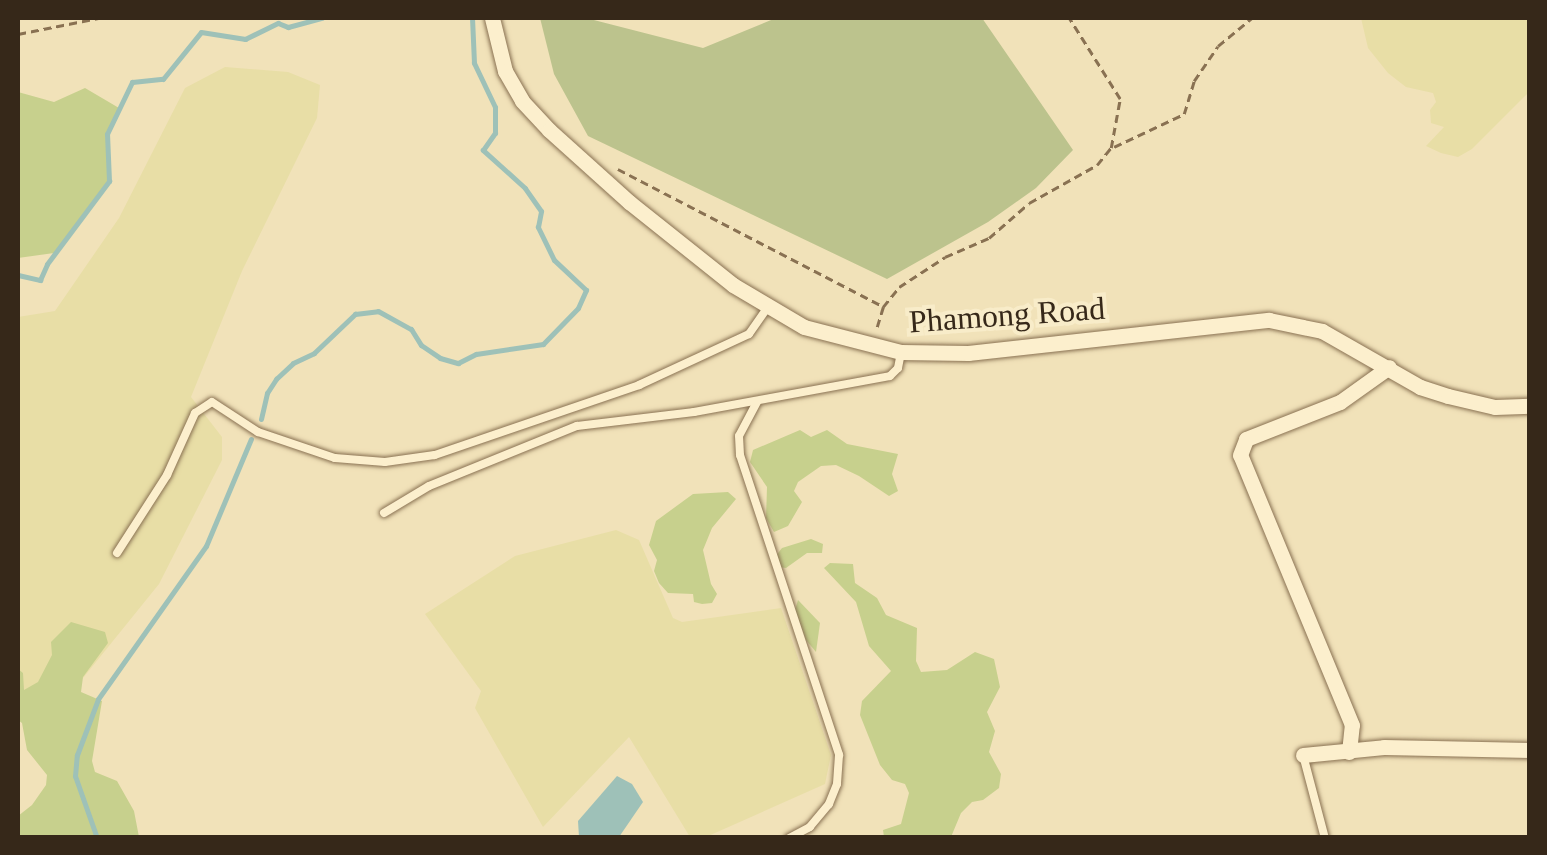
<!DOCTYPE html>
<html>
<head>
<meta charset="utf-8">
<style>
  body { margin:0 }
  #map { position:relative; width:1547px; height:855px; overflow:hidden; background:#f1e2b9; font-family:Georgia,serif }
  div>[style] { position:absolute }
  .farmland>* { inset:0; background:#e8dea6 }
  .green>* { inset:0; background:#c7d08d }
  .cemetery>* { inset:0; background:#bcc38d }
  .water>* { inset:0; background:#9ec1b8 }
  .stream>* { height:5px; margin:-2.5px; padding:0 2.5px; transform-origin:2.5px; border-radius:2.5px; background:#9ec1b8 }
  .path>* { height:2.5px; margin-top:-1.25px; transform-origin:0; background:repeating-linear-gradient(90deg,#897152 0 8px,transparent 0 13px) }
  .roads { filter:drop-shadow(0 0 2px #897152) drop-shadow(0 0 2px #897152) }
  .lane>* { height:8px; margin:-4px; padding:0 4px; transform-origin:4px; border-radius:4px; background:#fcefcd }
  .street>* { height:15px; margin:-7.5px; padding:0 7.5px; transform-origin:7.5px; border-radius:7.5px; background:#fcefcd }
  span { translate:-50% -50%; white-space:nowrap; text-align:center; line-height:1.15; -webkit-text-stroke:8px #f8ecc9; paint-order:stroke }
  .street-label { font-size:32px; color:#362819 }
  .frame { position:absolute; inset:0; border:20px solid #362819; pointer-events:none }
</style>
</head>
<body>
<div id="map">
  <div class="farmland">
    <div style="clip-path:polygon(1361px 18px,1529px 18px,1529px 92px,1472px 149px,1458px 157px,1441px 153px,1426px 146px,1444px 127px,1431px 123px,1430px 110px,1436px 102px,1433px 93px,1406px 87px,1388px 73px,1368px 48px)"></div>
    <div style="clip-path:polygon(225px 67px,288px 72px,320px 85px,317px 118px,242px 271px,191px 397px,222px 437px,222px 460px,159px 584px,58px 709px,18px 703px,18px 317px,55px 311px,119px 218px,185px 88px)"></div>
    <div style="clip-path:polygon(616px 530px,639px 540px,673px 618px,682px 622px,781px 608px,831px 755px,825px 784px,706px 837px,690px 837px,629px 737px,543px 827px,475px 708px,481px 691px,425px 614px,515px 556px)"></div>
  </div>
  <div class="green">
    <div style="clip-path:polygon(85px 88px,119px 108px,107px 134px,109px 181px,54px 253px,18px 258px,18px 92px,54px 102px)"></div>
    <div style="clip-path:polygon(800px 430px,811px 437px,827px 430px,847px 444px,898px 454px,892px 474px,898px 491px,889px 496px,859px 476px,836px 465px,821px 466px,798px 482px,794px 491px,802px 502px,788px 526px,774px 532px,766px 518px,767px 487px,750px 462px,753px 450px)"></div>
    <div style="clip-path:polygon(728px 492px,736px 499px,712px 528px,703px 550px,711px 584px,717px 594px,712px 603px,702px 604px,694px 602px,693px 594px,668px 593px,659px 583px,654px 571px,657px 560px,649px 545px,656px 521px,693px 494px)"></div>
    <div style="clip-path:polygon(811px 539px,823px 544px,822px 553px,807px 553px,786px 568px,779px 567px,775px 557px,782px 548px)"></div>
    <div style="clip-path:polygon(830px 563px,853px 564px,855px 583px,877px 598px,886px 615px,917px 628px,916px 661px,921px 672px,947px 670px,975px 652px,994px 659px,1000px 687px,987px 712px,995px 731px,989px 752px,1001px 774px,999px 788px,983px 800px,972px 802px,961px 813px,951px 837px,884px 837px,883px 830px,901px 824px,909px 793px,905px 784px,892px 780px,880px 765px,860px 715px,862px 701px,891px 671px,869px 646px,856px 602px,824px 568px)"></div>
    <div style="clip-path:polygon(798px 600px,820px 623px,816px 652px,806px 640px,795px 610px)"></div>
    <div style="clip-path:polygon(71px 622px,105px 632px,108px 643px,83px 677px,81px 692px,102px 701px,92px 761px,95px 772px,117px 781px,134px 811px,139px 837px,18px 837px,18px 816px,32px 805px,46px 785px,47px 775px,27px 750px,22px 723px,18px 720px,18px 669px,23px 673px,24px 690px,38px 682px,52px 655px,51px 642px)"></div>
  </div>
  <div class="cemetery">
    <div style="clip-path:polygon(540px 18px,586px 18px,703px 48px,776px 18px,982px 18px,1073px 150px,1036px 188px,988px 222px,887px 279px,588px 136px,554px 74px)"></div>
  </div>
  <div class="water">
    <div style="clip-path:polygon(617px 776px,632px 784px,643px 802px,619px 837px,579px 837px,578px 821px)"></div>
  </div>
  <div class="stream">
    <div style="left:18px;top:275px;width:23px;rotate:13deg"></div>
    <div style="left:40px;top:280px;width:17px;rotate:-66deg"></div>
    <div style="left:47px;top:264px;width:104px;rotate:-53.2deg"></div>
    <div style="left:109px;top:181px;width:47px;rotate:-92.4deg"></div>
    <div style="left:107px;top:134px;width:58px;rotate:-64.3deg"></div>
    <div style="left:132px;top:82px;width:31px;rotate:-6deg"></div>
    <div style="left:163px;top:79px;width:60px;rotate:-51deg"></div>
    <div style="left:201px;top:32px;width:45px;rotate:9deg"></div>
    <div style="left:245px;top:39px;width:37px;rotate:-26deg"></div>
    <div style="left:278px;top:23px;width:11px;rotate:22deg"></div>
    <div style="left:288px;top:27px;width:35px;rotate:-15deg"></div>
    <div style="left:261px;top:419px;width:27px;rotate:-77deg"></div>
    <div style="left:267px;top:393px;width:17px;rotate:-57deg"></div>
    <div style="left:276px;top:379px;width:23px;rotate:-43deg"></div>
    <div style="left:293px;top:363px;width:23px;rotate:-25deg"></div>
    <div style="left:314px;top:353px;width:57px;rotate:-43.6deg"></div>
    <div style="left:355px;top:314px;width:23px;rotate:-7deg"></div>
    <div style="left:378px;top:311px;width:38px;rotate:29deg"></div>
    <div style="left:411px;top:329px;width:19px;rotate:58deg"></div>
    <div style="left:421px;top:345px;width:23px;rotate:34deg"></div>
    <div style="left:440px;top:358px;width:19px;rotate:16deg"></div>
    <div style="left:458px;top:363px;width:20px;rotate:-27deg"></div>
    <div style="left:476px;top:354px;width:68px;rotate:-8.5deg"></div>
    <div style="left:543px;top:344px;width:50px;rotate:-45.8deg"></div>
    <div style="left:578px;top:308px;width:20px;rotate:-66deg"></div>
    <div style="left:586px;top:290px;width:44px;rotate:-136.8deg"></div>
    <div style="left:554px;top:260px;width:37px;rotate:-116deg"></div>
    <div style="left:538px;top:227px;width:16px;rotate:-79deg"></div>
    <div style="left:541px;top:211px;width:28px;rotate:-125deg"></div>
    <div style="left:525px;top:188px;width:57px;rotate:-137.9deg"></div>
    <div style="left:483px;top:150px;width:21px;rotate:-55deg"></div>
    <div style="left:495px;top:133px;width:26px;rotate:-90deg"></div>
    <div style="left:495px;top:107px;width:49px;rotate:-115.5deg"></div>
    <div style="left:474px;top:63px;width:45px;rotate:-92.5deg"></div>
    <div style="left:97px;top:838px;width:66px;rotate:-109.5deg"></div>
    <div style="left:75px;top:776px;width:21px;rotate:-85deg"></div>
    <div style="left:77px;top:755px;width:60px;rotate:-69.4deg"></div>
    <div style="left:98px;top:699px;width:187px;rotate:-54.8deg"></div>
    <div style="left:206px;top:546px;width:116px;rotate:-67.2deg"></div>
  </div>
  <div class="path">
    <div style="left:18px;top:34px;width:82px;rotate:-11.3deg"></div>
    <div style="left:1114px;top:147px;width:77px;rotate:-25.2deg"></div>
    <div style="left:1184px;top:114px;width:34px;rotate:-73deg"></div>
    <div style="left:1194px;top:81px;width:42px;rotate:-55.6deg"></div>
    <div style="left:1218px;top:46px;width:44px;rotate:-39.5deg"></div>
    <div style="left:618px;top:169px;width:297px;rotate:27.4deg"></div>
    <div style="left:877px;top:327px;width:21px;rotate:-73deg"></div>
    <div style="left:883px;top:307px;width:26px;rotate:-51deg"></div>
    <div style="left:899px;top:287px;width:55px;rotate:-33.1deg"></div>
    <div style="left:945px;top:257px;width:48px;rotate:-23.4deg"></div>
    <div style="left:989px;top:238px;width:53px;rotate:-41.2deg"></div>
    <div style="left:1029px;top:203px;width:78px;rotate:-29.2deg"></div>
    <div style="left:1097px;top:165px;width:22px;rotate:-51deg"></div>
    <div style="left:1111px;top:148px;width:50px;rotate:-79.6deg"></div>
    <div style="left:1120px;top:99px;width:96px;rotate:-122.2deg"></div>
  </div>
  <div class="roads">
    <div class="lane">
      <div style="left:757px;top:402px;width:38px;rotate:118deg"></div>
      <div style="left:739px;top:436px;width:19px;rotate:87deg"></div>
      <div style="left:740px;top:455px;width:316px;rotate:71.7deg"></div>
      <div style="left:839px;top:755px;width:29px;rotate:94deg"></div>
      <div style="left:837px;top:784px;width:22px;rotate:112deg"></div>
      <div style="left:829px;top:804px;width:30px;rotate:130deg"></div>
      <div style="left:810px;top:827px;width:24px;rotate:152deg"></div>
      <div style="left:384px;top:513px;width:52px;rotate:-31deg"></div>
      <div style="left:429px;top:486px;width:160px;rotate:-22.1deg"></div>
      <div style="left:577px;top:426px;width:118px;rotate:-6.8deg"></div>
      <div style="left:694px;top:412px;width:199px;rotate:-10.4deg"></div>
      <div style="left:890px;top:376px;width:11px;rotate:-45deg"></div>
      <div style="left:898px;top:368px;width:15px;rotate:-79deg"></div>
      <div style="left:117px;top:553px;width:93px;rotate:-57.3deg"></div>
      <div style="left:167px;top:475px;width:68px;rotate:-65.7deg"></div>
      <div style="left:195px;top:413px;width:20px;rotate:-33deg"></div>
      <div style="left:212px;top:402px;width:55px;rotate:33.1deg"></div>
      <div style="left:258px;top:432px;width:81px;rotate:18.7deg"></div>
      <div style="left:335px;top:458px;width:50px;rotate:4.6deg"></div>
      <div style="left:385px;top:462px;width:50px;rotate:-8deg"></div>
      <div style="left:435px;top:455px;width:216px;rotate:-18.9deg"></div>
      <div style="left:639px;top:385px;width:121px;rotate:-24.9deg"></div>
      <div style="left:749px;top:334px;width:32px;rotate:-55deg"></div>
      <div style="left:1303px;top:755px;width:86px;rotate:75.2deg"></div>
    </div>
    <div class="street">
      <div style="left:492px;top:18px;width:55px;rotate:76.2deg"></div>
      <div style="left:505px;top:71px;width:34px;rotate:60deg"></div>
      <div style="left:522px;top:101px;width:40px;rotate:47deg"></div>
      <div style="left:549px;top:130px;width:108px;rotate:42deg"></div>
      <div style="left:629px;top:202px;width:133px;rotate:38.6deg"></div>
      <div style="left:733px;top:285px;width:82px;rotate:30.6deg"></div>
      <div style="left:804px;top:327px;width:100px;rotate:14.5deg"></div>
      <div style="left:901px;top:352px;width:67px;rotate:0.9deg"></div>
      <div style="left:968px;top:353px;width:303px;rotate:-6.3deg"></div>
      <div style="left:1269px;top:320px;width:54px;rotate:11.7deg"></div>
      <div style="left:1322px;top:331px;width:113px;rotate:29.7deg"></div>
      <div style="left:1420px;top:387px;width:29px;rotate:18deg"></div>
      <div style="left:1448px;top:396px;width:48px;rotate:13.2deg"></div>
      <div style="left:1495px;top:407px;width:35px;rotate:-2deg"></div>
      <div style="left:1349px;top:752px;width:27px;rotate:-84deg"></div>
      <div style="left:1352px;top:725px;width:292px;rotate:-112.5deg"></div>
      <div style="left:1240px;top:455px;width:17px;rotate:-69deg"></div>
      <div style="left:1246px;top:439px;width:101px;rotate:-21.5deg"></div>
      <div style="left:1340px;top:402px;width:60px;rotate:-35.5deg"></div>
      <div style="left:1303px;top:755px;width:81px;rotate:-5.6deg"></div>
      <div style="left:1384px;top:747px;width:146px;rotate:1.2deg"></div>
    </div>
  </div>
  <div class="street-label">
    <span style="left:1007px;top:315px;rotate:-4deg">Phamong Road</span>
  </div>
  <div class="frame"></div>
</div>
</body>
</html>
